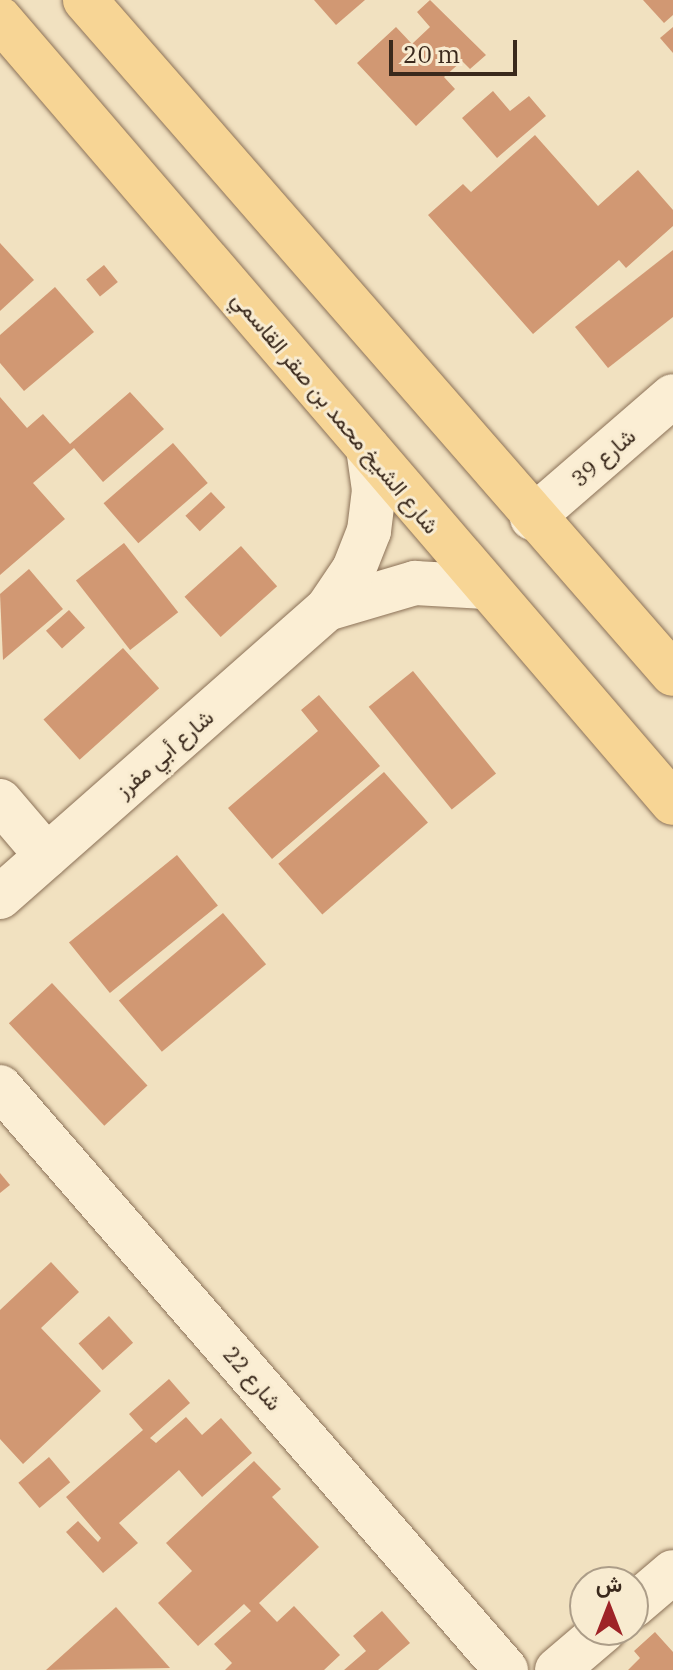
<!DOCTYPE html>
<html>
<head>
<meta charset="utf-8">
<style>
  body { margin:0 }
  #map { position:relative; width:673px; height:1670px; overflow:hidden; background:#f1e1c0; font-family:"IBM Plex Serif",Vazirmatn,serif }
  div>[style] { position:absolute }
  .building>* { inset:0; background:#d19873; transform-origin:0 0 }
  .roads { filter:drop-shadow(0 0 2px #8b7157) drop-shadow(0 0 2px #8b7157) }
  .minor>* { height:44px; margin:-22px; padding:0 22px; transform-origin:22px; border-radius:22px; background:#fbeed4 }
  .major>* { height:44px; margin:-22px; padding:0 22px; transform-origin:22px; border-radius:22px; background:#f7d595 }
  span { translate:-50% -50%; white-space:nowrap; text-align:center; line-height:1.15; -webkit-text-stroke:6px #f8ebd0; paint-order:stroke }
  .street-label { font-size:22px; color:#3a291c }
  .north { position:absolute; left:569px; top:1566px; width:80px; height:80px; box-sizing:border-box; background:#f8ebd0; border:2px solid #ac9d88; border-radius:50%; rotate:0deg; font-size:22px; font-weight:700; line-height:32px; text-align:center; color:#3a291c }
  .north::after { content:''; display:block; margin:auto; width:28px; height:36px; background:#9e2327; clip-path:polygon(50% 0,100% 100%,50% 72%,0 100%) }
  .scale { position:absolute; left:389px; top:40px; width:128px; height:36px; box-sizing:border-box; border:4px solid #3a291c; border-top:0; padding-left:10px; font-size:24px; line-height:28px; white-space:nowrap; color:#3a291c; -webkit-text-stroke:6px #f8ebd0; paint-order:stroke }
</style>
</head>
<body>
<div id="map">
  <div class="building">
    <div style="clip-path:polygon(314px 0,365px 0,336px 25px)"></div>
    <div style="clip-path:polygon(430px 0,486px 55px,470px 69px,462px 61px,444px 77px,455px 89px,416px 126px,357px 63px,396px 27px,412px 44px,430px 27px,417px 12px)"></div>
    <div style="clip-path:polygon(643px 0,673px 0,673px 15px,664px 23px)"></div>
    <div style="clip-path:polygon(673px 27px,673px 53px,660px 38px)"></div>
    <div style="clip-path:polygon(493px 91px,510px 111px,529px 96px,546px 116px,497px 158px,462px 118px)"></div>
    <div style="clip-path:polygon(535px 135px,598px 206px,638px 170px,673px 210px,673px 226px,626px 268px,619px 260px,533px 334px,428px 215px,463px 184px,471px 192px)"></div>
    <div style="clip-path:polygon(0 243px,34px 280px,0 311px)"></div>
    <div style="clip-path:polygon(673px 250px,673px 317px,608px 368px,575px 327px)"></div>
    <div style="left:104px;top:265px;width:22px;height:23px;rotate:51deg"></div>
    <div style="clip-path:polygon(55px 287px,94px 332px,24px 391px,0 363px,0 335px)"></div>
    <div style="clip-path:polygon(130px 392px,164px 429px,103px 482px,74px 448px,33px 483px,65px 519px,0 575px,0 397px,27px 428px,43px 414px,70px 444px)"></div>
    <div style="left:173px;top:443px;width:53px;height:92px;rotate:49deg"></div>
    <div style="left:211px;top:492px;width:21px;height:35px;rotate:47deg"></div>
    <div style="left:124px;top:543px;width:88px;height:61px;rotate:52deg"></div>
    <div style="left:241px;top:546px;width:54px;height:76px;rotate:48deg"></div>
    <div style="clip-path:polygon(29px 569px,63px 609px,3px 660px,0 594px)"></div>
    <div style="left:69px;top:610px;width:24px;height:31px;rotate:48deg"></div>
    <div style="left:123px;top:648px;width:54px;height:107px;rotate:48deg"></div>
    <div style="left:413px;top:671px;width:132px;height:57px;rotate:51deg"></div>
    <div style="clip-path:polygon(319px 695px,380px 766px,272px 859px,228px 808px,318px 731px,301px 710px)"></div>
    <div style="left:384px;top:772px;width:67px;height:140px;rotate:49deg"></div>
    <div style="left:177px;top:855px;width:65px;height:139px;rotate:51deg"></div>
    <div style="left:223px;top:913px;width:67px;height:136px;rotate:50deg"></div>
    <div style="left:52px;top:983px;width:140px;height:59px;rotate:47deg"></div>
    <div style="clip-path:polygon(0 1173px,10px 1185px,0 1193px)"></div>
    <div style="clip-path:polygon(51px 1262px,79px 1292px,41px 1328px,101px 1391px,23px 1464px,0 1439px,0 1310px)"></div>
    <div style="left:109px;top:1316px;width:36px;height:41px;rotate:48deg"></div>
    <div style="clip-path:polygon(169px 1379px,190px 1403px,150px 1438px,156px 1443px,186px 1417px,202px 1435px,221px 1418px,252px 1453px,202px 1497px,179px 1470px,119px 1523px,138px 1543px,103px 1573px,66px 1532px,78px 1521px,98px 1542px,101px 1538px,66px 1497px,143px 1430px,129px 1414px)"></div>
    <div style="left:49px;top:1457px;width:33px;height:40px;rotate:50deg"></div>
    <div style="clip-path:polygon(254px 1461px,281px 1489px,272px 1497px,319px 1547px,259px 1603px,277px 1622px,294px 1606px,340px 1655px,324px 1670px,225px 1670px,232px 1663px,214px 1644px,251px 1611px,244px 1604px,198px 1646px,158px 1603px,192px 1571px,166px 1543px)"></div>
    <div style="clip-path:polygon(116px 1607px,170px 1668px,46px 1670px)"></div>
    <div style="clip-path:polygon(382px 1611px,410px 1643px,378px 1670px,344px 1670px,366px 1651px,353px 1636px)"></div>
    <div style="clip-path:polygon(655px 1632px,673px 1652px,673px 1670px,628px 1670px,640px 1658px,634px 1651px)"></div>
  </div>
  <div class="roads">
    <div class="minor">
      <div style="left:532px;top:518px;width:186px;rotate:-40.9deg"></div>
      <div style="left:327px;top:609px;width:92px;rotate:-16.5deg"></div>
      <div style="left:415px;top:583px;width:71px;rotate:3.2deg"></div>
      <div style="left:0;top:801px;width:72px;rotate:49.5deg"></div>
      <div style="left:0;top:897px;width:436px;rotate:-41.4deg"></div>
      <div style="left:327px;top:609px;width:48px;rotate:-56deg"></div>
      <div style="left:354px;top:569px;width:41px;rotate:-68.5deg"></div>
      <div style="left:369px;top:531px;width:41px;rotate:-83deg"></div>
      <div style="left:374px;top:490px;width:42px;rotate:-98.1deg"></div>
      <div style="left:0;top:1087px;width:772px;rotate:49.04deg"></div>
      <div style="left:633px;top:1606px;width:52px;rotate:-40.4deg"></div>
      <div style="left:557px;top:1670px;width:62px;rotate:-40.4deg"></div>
    </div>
    <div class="major">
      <div style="left:85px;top:0;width:894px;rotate:48.9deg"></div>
      <div style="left:0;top:19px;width:1033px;rotate:49.36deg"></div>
    </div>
  </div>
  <div class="street-label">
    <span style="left:336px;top:412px;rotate:50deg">شارع الشيخ محمد بن صقر القاسمي</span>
    <span style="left:603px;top:457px;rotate:-41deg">شارع 39</span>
    <span style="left:164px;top:753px;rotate:-41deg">شارع أبي مفرز</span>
    <span style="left:253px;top:1378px;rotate:49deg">شارع 22</span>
  </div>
  <div class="north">ش</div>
  <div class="scale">20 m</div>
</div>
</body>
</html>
